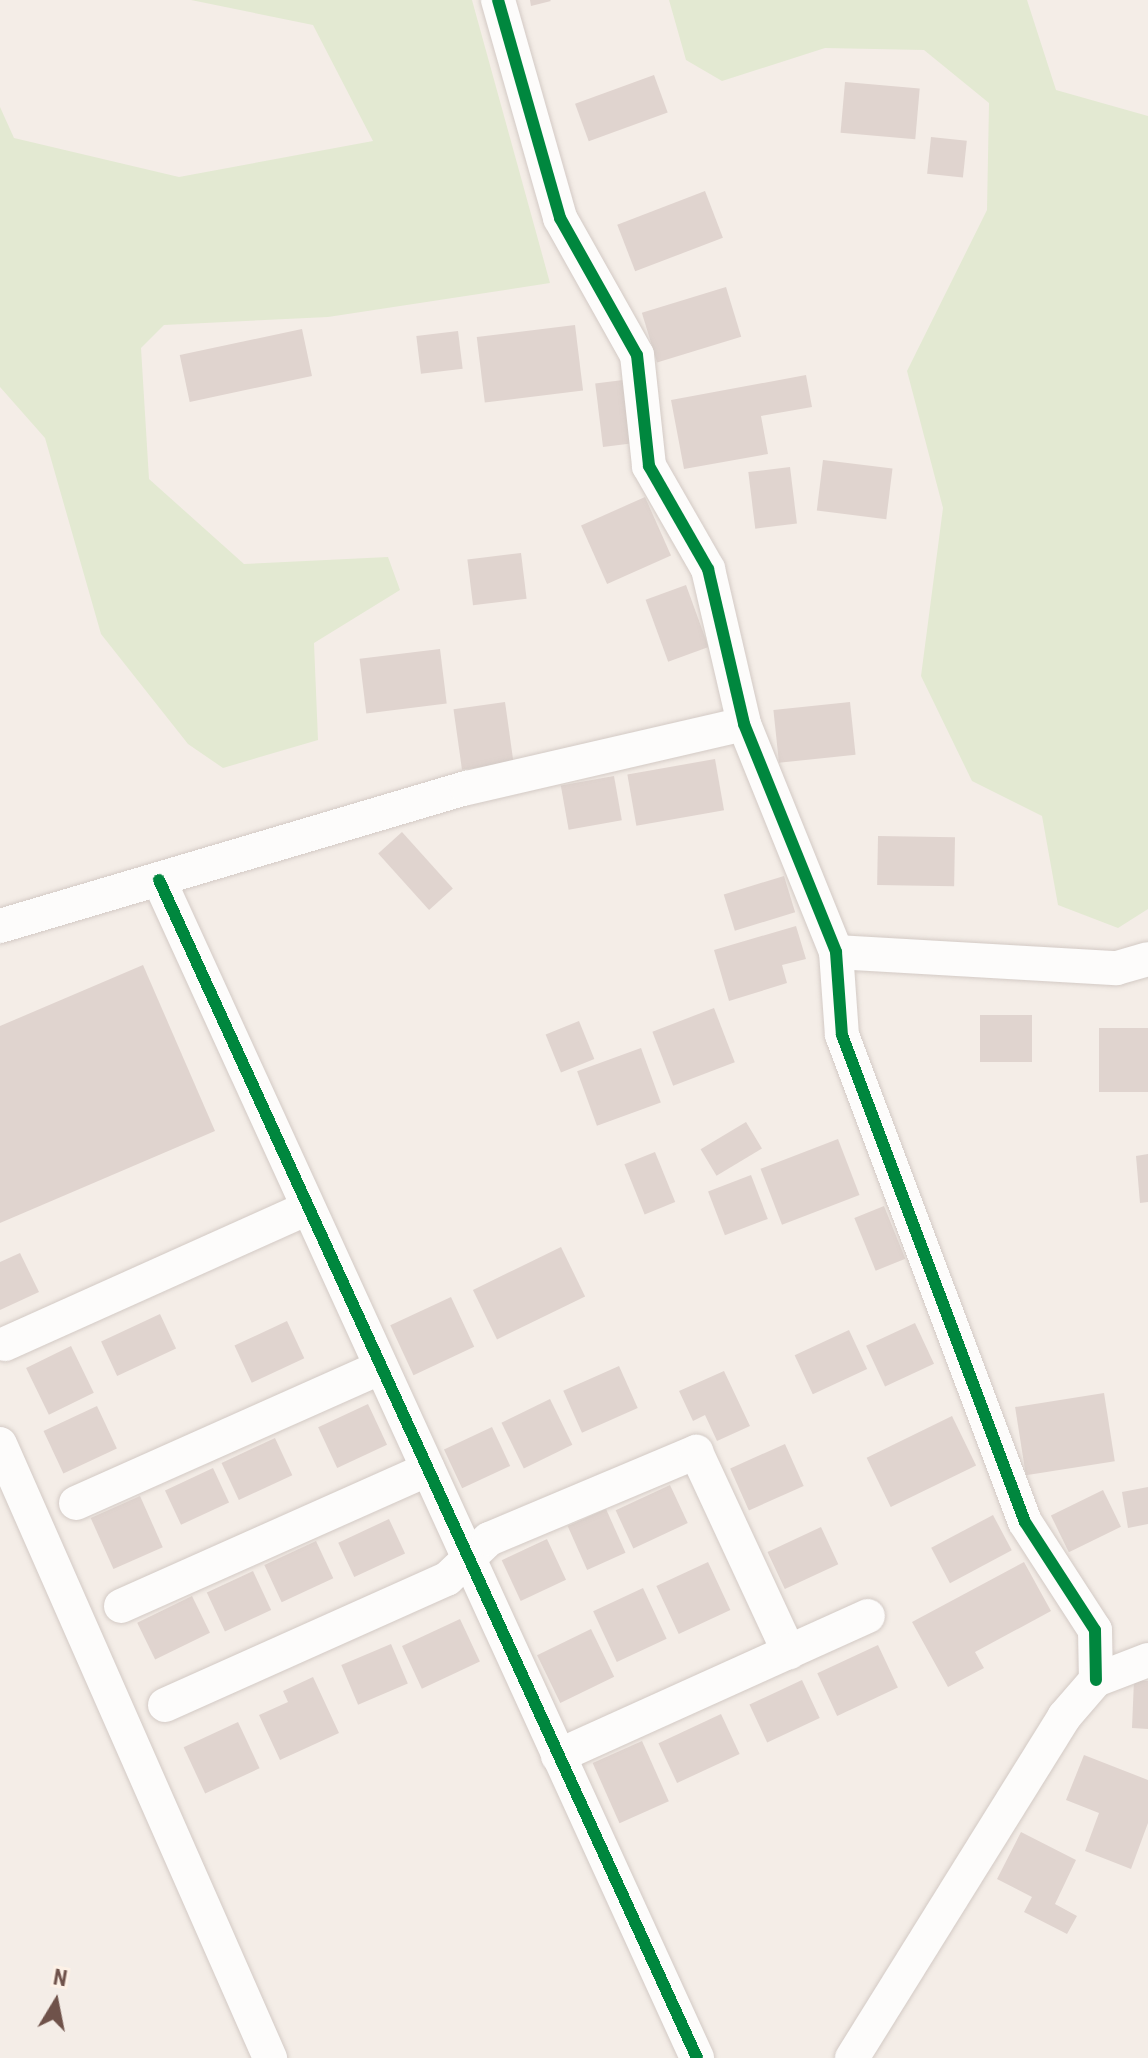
<!DOCTYPE html>
<html>
<head>
<meta charset="utf-8">
<style>
  body { margin:0 }
  #map { position:relative; width:1148px; height:2058px; overflow:hidden; background:#f4ede7; font-family:"Roboto Condensed",sans-serif }
  div>[style] { position:absolute }
  .green>* { inset:0; background:#e3e9d2 }
  .building>* { inset:0; background:#e0d4cf; transform-origin:0 0 }
  .roads { filter:drop-shadow(0 0 2px #d3cac5) drop-shadow(0 0 2px #d3cac5) }
  .street>* { height:34px; margin:-17px; padding:0 17px; transform-origin:17px; border-radius:17px; background:#fdfcfb }
  .cycleway>* { height:12px; margin:-6px; padding:0 6px; transform-origin:6px; border-radius:6px; background:#00873e }
  span { translate:-50% -50%; white-space:nowrap; text-align:center; line-height:1.15; -webkit-text-stroke:8px #fdf1e6; paint-order:stroke }
  .north { position:absolute; left:16px; top:1962px; width:80px; height:80px; -webkit-text-stroke:6px #fdf1e6; paint-order:stroke; rotate:10deg; font-size:22px; font-weight:700; line-height:32px; text-align:center; color:#6f524a }
  .north::after { content:''; display:block; margin:auto; width:28px; height:36px; background:#6f524a; clip-path:polygon(50% 0,100% 100%,50% 72%,0 100%) }
</style>
</head>
<body>
<div id="map">
  <div class="green">
    <div style="clip-path:polygon(191px 0,472px 0,550px 283px,328px 317px,164px 325px,141px 348px,149px 479px,244px 564px,388px 557px,400px 590px,314px 643px,318px 740px,223px 768px,188px 744px,101px 634px,45px 438px,0 387px,0 107px,14px 138px,179px 177px,373px 141px,313px 25px)"></div>
    <div style="clip-path:polygon(669px 0,1027px 0,1056px 90px,1148px 116px,1148px 909px,1118px 928px,1058px 905px,1042px 816px,972px 781px,921px 676px,943px 508px,907px 371px,987px 210px,989px 103px,924px 50px,825px 48px,722px 81px,686px 60px)"></div>
  </div>
  <div class="building">
    <div style="clip-path:polygon(530px 0,550px 0,551px 1px,531px 6px)"></div>
    <div style="left:654px;top:75px;width:40px;height:84px;rotate:70deg"></div>
    <div style="left:845px;top:82px;width:75px;height:51px;rotate:5deg"></div>
    <div style="left:931px;top:137px;width:36px;height:37px;rotate:6deg"></div>
    <div style="left:705px;top:191px;width:50px;height:94px;rotate:69deg"></div>
    <div style="left:726px;top:287px;width:52px;height:88px;rotate:73deg"></div>
    <div style="left:575px;top:325px;width:66px;height:99px;rotate:83deg"></div>
    <div style="left:302px;top:329px;width:48px;height:125px;rotate:78deg"></div>
    <div style="left:458px;top:331px;width:38px;height:42px;rotate:83deg"></div>
    <div style="clip-path:polygon(806px 375px,812px 407px,761px 416px,768px 454px,684px 469px,671px 400px)"></div>
    <div style="left:623px;top:380px;width:64px;height:28px;rotate:83deg"></div>
    <div style="left:823px;top:460px;width:70px;height:51px;rotate:7deg"></div>
    <div style="left:790px;top:467px;width:57px;height:42px;rotate:83deg"></div>
    <div style="left:645px;top:497px;width:64px;height:70px;rotate:66deg"></div>
    <div style="left:521px;top:553px;width:46px;height:54px;rotate:83deg"></div>
    <div style="left:686px;top:585px;width:66px;height:43px;rotate:70deg"></div>
    <div style="left:440px;top:649px;width:55px;height:81px;rotate:83deg"></div>
    <div style="left:505px;top:702px;width:61px;height:52px;rotate:82deg"></div>
    <div style="left:850px;top:702px;width:53px;height:77px;rotate:84deg"></div>
    <div style="left:715px;top:759px;width:52px;height:89px;rotate:80deg"></div>
    <div style="left:614px;top:776px;width:45px;height:54px;rotate:80deg"></div>
    <div style="left:402px;top:832px;width:76px;height:32px;rotate:48deg"></div>
    <div style="left:878px;top:836px;width:77px;height:49px;rotate:1deg"></div>
    <div style="left:784px;top:876px;width:38px;height:63px;rotate:73deg"></div>
    <div style="clip-path:polygon(796px 926px,806px 959px,782px 965px,787px 983px,729px 1001px,714px 950px)"></div>
    <div style="clip-path:polygon(143px 965px,215px 1131px,0 1223px,0 1026px)"></div>
    <div style="left:714px;top:1008px;width:58px;height:66px;rotate:69deg"></div>
    <div style="left:980px;top:1015px;width:52px;height:47px"></div>
    <div style="left:579px;top:1021px;width:41px;height:36px;rotate:68deg"></div>
    <div style="left:1099px;top:1028px;width:49px;height:64px"></div>
    <div style="left:641px;top:1048px;width:58px;height:68px;rotate:70deg"></div>
    <div style="left:746px;top:1122px;width:31px;height:53px;rotate:59deg"></div>
    <div style="left:838px;top:1139px;width:60px;height:83px;rotate:69deg"></div>
    <div style="left:655px;top:1152px;width:54px;height:33px;rotate:68deg"></div>
    <div style="clip-path:polygon(1148px 1154px,1148px 1202px,1140px 1203px,1136px 1156px)"></div>
    <div style="left:751px;top:1175px;width:47px;height:46px;rotate:69deg"></div>
    <div style="left:884px;top:1206px;width:57px;height:32px;rotate:68deg"></div>
    <div style="left:561px;top:1247px;width:55px;height:98px;rotate:64deg"></div>
    <div style="clip-path:polygon(20px 1253px,39px 1292px,0 1310px,0 1262px)"></div>
    <div style="left:451px;top:1297px;width:55px;height:67px;rotate:65deg"></div>
    <div style="left:160px;top:1314px;width:38px;height:65px;rotate:65deg"></div>
    <div style="left:287px;top:1321px;width:41px;height:58px;rotate:65deg"></div>
    <div style="left:915px;top:1323px;width:45px;height:54px;rotate:65deg"></div>
    <div style="left:849px;top:1330px;width:43px;height:60px;rotate:65deg"></div>
    <div style="left:71px;top:1346px;width:52px;height:50px;rotate:64deg"></div>
    <div style="left:619px;top:1366px;width:46px;height:61px;rotate:66deg"></div>
    <div style="clip-path:polygon(724px 1371px,750px 1426px,717px 1441px,705px 1415px,693px 1421px,679px 1391px)"></div>
    <div style="left:1104px;top:1393px;width:69px;height:90px;rotate:81deg"></div>
    <div style="left:550px;top:1399px;width:51px;height:54px;rotate:64deg"></div>
    <div style="left:368px;top:1404px;width:45px;height:55px;rotate:65deg"></div>
    <div style="left:97px;top:1406px;width:47px;height:59px;rotate:65deg"></div>
    <div style="left:952px;top:1416px;width:55px;height:95px;rotate:64deg"></div>
    <div style="left:492px;top:1427px;width:43px;height:53px;rotate:65deg"></div>
    <div style="left:275px;top:1438px;width:41px;height:59px;rotate:65deg"></div>
    <div style="left:785px;top:1444px;width:46px;height:60px;rotate:66deg"></div>
    <div style="left:213px;top:1468px;width:38px;height:53px;rotate:65deg"></div>
    <div style="left:670px;top:1485px;width:42px;height:60px;rotate:65deg"></div>
    <div style="clip-path:polygon(1148px 1487px,1148px 1524px,1128px 1528px,1122px 1492px)"></div>
    <div style="left:1103px;top:1490px;width:41px;height:58px;rotate:64deg"></div>
    <div style="left:140px;top:1496px;width:56px;height:54px;rotate:66deg"></div>
    <div style="left:606px;top:1509px;width:48px;height:42px;rotate:66deg"></div>
    <div style="left:993px;top:1515px;width:40px;height:70px;rotate:62deg"></div>
    <div style="left:389px;top:1519px;width:38px;height:56px;rotate:65deg"></div>
    <div style="left:821px;top:1527px;width:41px;height:59px;rotate:65deg"></div>
    <div style="left:547px;top:1539px;width:45px;height:50px;rotate:65deg"></div>
    <div style="left:316px;top:1541px;width:41px;height:57px;rotate:65deg"></div>
    <div style="left:708px;top:1562px;width:53px;height:57px;rotate:65deg"></div>
    <div style="clip-path:polygon(1024px 1562px,1051px 1611px,975px 1652px,984px 1668px,948px 1687px,912px 1622px)"></div>
    <div style="left:253px;top:1571px;width:43px;height:51px;rotate:65deg"></div>
    <div style="left:643px;top:1588px;width:56px;height:55px;rotate:65deg"></div>
    <div style="left:192px;top:1596px;width:41px;height:61px;rotate:64deg"></div>
    <div style="left:460px;top:1619px;width:47px;height:64px;rotate:65deg"></div>
    <div style="left:591px;top:1629px;width:53px;height:60px;rotate:64deg"></div>
    <div style="left:391px;top:1644px;width:43px;height:54px;rotate:67deg"></div>
    <div style="left:878px;top:1645px;width:47px;height:67px;rotate:65deg"></div>
    <div style="clip-path:polygon(313px 1677px,339px 1733px,280px 1760px,259px 1715px,288px 1702px,283px 1691px)"></div>
    <div style="left:802px;top:1680px;width:42px;height:58px;rotate:65deg"></div>
    <div style="clip-path:polygon(1134px 1680px,1148px 1681px,1148px 1729px,1132px 1728px)"></div>
    <div style="left:721px;top:1714px;width:44px;height:69px;rotate:65deg"></div>
    <div style="left:238px;top:1722px;width:51px;height:60px;rotate:65deg"></div>
    <div style="left:642px;top:1741px;width:66px;height:54px;rotate:66deg"></div>
    <div style="clip-path:polygon(1084px 1755px,1148px 1780px,1148px 1823px,1131px 1869px,1085px 1851px,1099px 1813px,1066px 1800px)"></div>
    <div style="clip-path:polygon(1021px 1832px,1076px 1860px,1055px 1904px,1077px 1916px,1067px 1934px,1024px 1912px,1032px 1897px,997px 1879px)"></div>
  </div>
  <div class="roads">
    <div class="street">
      <div style="left:498px;top:0;width:227px;rotate:74.1deg"></div>
      <div style="left:560px;top:218px;width:157px;rotate:60.7deg"></div>
      <div style="left:637px;top:355px;width:112px;rotate:83.8deg"></div>
      <div style="left:649px;top:466px;width:119px;rotate:60.2deg"></div>
      <div style="left:708px;top:569px;width:159px;rotate:76.9deg"></div>
      <div style="left:744px;top:724px;width:246px;rotate:68deg"></div>
      <div style="left:836px;top:952px;width:83px;rotate:85.9deg"></div>
      <div style="left:842px;top:1035px;width:520px;rotate:69.41deg"></div>
      <div style="left:1025px;top:1522px;width:129px;rotate:57.1deg"></div>
      <div style="left:1095px;top:1630px;width:50px;rotate:88.9deg"></div>
      <div style="left:159px;top:880px;width:1295px;rotate:65.45deg"></div>
      <div style="left:0;top:926px;width:487px;rotate:-16.5deg"></div>
      <div style="left:467px;top:788px;width:284px;rotate:-13deg"></div>
      <div style="left:836px;top:952px;width:281px;rotate:3.3deg"></div>
      <div style="left:1117px;top:968px;width:32px;rotate:-16deg"></div>
      <div style="left:5px;top:1344px;width:332px;rotate:-24.2deg"></div>
      <div style="left:0;top:1444px;width:671px;rotate:66.26deg"></div>
      <div style="left:76px;top:1503px;width:334px;rotate:-24deg"></div>
      <div style="left:121px;top:1606px;width:336px;rotate:-24deg"></div>
      <div style="left:165px;top:1705px;width:309px;rotate:-24.1deg"></div>
      <div style="left:447px;top:1579px;width:58px;rotate:-43.6deg"></div>
      <div style="left:489px;top:1539px;width:225px;rotate:-22.8deg"></div>
      <div style="left:696px;top:1452px;width:221px;rotate:65.1deg"></div>
      <div style="left:558px;top:1756px;width:340px;rotate:-24.3deg"></div>
      <div style="left:852px;top:2058px;width:402px;rotate:-58.1deg"></div>
      <div style="left:1064px;top:1717px;width:49px;rotate:-49.1deg"></div>
      <div style="left:1096px;top:1680px;width:56px;rotate:-21deg"></div>
    </div>
  </div>
  <div class="cycleway">
    <div style="left:498px;top:0;width:227px;rotate:74.1deg"></div>
    <div style="left:560px;top:218px;width:157px;rotate:60.7deg"></div>
    <div style="left:637px;top:355px;width:112px;rotate:83.8deg"></div>
    <div style="left:649px;top:466px;width:119px;rotate:60.2deg"></div>
    <div style="left:708px;top:569px;width:159px;rotate:76.9deg"></div>
    <div style="left:744px;top:724px;width:246px;rotate:68deg"></div>
    <div style="left:836px;top:952px;width:83px;rotate:85.9deg"></div>
    <div style="left:842px;top:1035px;width:520px;rotate:69.41deg"></div>
    <div style="left:1025px;top:1522px;width:129px;rotate:57.1deg"></div>
    <div style="left:1095px;top:1630px;width:50px;rotate:88.9deg"></div>
    <div style="left:159px;top:880px;width:1295px;rotate:65.45deg"></div>
  </div>
  <div class="north">N</div>
</div>
</body>
</html>
